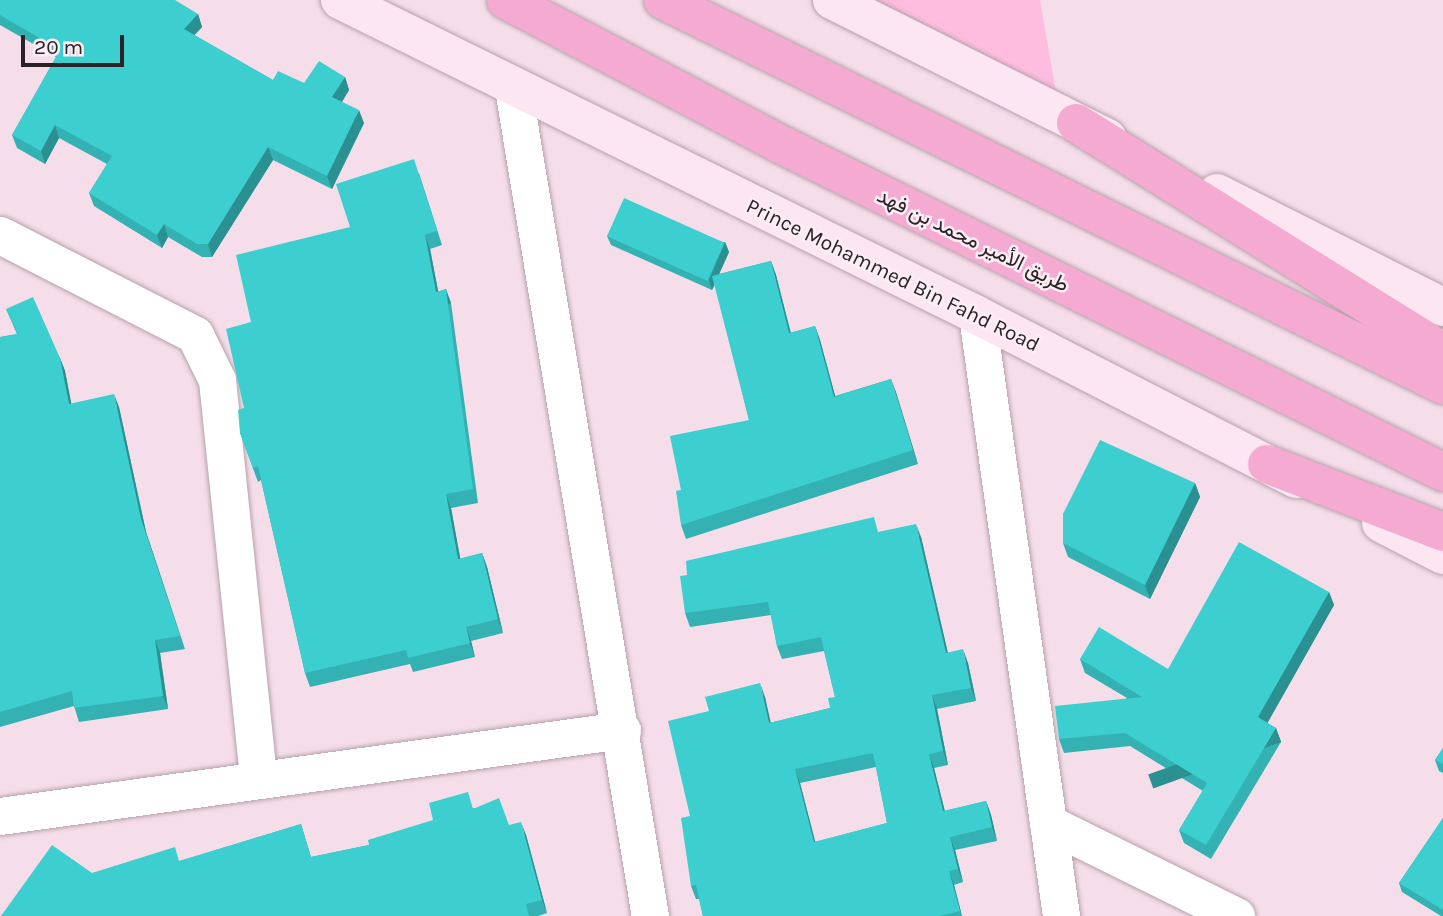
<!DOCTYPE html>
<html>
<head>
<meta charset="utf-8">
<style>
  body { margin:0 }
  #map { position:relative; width:1443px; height:916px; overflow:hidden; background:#f5dee9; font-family:Karla,Vazirmatn,sans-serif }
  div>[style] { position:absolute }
  .green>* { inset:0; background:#febcde }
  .roads { filter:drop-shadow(0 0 2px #b6a1ab) drop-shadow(0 0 2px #b6a1ab) }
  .street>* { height:37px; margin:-18.5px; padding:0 18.5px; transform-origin:18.5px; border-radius:18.5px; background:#fff }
  .secondary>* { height:38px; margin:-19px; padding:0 19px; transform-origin:19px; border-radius:19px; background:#fce6f1 }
  .highway>* { height:38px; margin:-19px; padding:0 19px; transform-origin:19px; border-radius:19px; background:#f4aad1 }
  .wall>* { inset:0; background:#34b1b2 }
  .shaded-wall>* { inset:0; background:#2b9091; transform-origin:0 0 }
  .building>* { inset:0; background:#3dcecf; transform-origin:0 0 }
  span { translate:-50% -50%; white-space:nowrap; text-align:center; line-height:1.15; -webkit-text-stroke:5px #fceef5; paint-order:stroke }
  .street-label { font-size:21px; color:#2b2226 }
  .scale { position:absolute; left:21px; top:35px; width:103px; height:32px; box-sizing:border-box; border:4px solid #2b2226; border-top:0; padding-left:9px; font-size:21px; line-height:24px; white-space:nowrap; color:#2b2226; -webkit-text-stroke:5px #fceef5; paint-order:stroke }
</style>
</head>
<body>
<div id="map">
  <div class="green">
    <div style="clip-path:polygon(858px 0,1040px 0,1058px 104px)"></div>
  </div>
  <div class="roads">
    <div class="street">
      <div style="left:513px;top:88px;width:839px;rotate:80.61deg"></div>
      <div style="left:0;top:235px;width:219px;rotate:27.1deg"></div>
      <div style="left:195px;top:335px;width:50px;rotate:63.9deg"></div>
      <div style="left:217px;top:380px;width:402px;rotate:84.1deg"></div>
      <div style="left:977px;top:315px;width:607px;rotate:82.04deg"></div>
      <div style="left:0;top:816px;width:628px;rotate:-7.87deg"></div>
      <div style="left:1048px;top:823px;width:210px;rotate:26.3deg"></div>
    </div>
    <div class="secondary">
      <div style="left:340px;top:0;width:711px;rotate:26.31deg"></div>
      <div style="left:977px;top:315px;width:359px;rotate:27.2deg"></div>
      <div style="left:832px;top:0;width:308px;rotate:26.6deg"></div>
      <div style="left:1217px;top:193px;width:253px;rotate:26.8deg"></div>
      <div style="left:1381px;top:523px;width:70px;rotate:27.3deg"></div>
    </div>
    <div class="highway">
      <div style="left:506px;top:0;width:307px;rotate:27.7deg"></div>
      <div style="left:778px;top:143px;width:742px;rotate:26.32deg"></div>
      <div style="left:663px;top:0;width:870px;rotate:26.27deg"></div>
      <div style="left:1076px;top:123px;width:432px;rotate:31.9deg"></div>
      <div style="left:1267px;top:464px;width:189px;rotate:21.1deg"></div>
    </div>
  </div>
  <div class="wall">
    <div style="clip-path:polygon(0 0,198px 14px,202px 27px,194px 35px,273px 80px,304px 83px,345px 77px,349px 90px,342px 102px,364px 123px,332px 189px,273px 160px,212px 257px,202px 257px,168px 237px,162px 248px,94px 206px,89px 193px,107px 164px,59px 138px,45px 164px,17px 148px,12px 135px,56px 57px,0 25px)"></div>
    <div style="clip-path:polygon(419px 173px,442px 245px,430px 249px,438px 291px,451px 303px,478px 503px,451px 508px,460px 559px,482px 553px,487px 567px,503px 633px,471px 641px,475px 657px,413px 672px,410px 664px,310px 687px,305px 673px,261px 480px,258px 482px,240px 433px,244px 408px,251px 322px,350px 227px)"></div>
    <div style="clip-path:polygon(607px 236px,725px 242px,729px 252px,719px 274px,771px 261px,776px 275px,791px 333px,815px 326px,820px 340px,835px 396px,891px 379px,918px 464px,686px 539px,681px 525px,681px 490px,749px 420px,715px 284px,712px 290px,611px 245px)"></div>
    <div style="clip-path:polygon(6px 309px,60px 358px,65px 371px,71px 404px,119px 407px,146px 532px,185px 649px,160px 653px,168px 709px,79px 722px,74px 706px,0 727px,0 337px,17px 334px)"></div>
    <div style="clip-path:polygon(1195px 483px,1200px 497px,1150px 599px,1068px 557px,1063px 543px)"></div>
    <div style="clip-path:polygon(evenodd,879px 532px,921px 537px,948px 653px,968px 663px,976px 701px,937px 709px,948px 765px,934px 768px,945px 811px,986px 801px,991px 815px,997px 841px,955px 850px,963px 882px,954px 885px,962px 916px,703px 916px,699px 899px,696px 899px,691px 886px,690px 816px,709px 711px,765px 697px,770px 723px,830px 708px,835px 697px,824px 651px,782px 659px,777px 646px,771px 615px,690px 627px,685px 613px,687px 575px,879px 532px,876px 767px,887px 823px,815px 842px,800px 783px,876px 767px)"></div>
    <div style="clip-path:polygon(1329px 592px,1334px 605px,1267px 723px,1276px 728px,1281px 742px,1211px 859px,1184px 843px,1179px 830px,1203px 791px,1130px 746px,1064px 753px,1059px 739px,1127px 698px,1085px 673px,1080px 659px,1168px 669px)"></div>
    <div style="clip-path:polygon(1443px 748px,1443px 773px,1439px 771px,1435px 760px)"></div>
    <div style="clip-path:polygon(474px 808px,509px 825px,526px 835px,547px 913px,538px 916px,1px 916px,92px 873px,180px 861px,301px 824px,311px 857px,369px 845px)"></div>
    <div style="clip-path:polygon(1443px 818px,1443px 916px,1441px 916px,1402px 892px,1399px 883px)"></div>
  </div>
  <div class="shaded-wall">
    <div style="clip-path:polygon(198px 14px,202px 27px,188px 42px,184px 29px)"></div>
    <div style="clip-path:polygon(345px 77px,349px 90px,337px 110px,332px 97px)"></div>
    <div style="clip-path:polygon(359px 110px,364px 123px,332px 189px,327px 176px)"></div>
    <div style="clip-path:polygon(55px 125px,59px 138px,45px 164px,41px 151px)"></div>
    <div style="clip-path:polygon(268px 147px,273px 160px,212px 257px,208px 244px)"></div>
    <div style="clip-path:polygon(164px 224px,168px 237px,162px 248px,157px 235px)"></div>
    <div style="clip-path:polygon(425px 235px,430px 249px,441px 306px,436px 292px)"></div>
    <div style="clip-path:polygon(725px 242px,729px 252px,712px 290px,709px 280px)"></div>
    <div style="clip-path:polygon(771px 261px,776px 275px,794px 347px,789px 333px)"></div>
    <div style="left:446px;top:289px;width:15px;height:202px;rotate:70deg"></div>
    <div style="clip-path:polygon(815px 326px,820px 340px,839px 410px,834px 397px)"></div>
    <div style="clip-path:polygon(60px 358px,65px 371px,74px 417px,69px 404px)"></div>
    <div style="clip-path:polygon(891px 379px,896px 392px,918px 464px,913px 450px)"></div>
    <div style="clip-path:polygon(114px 394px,119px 407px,146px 532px,185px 649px,141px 519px)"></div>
    <div style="clip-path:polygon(1195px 483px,1200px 497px,1150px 599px,1145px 585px)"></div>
    <div style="clip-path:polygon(446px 494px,451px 508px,463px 573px,458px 559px)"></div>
    <div style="clip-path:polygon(916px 524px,921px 537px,951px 667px,946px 653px)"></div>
    <div style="clip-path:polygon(482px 553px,487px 567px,503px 633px,498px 619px)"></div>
    <div style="clip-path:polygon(1329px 592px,1334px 605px,1263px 731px,1258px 717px)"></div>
    <div style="clip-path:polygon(466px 627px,471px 641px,475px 657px,470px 643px)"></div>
    <div style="clip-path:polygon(155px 640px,160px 653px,168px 709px,163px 696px)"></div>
    <div style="clip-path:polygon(963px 649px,968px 663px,976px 701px,971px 688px)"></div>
    <div style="clip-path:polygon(760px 683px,765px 697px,774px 737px,769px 723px)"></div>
    <div style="clip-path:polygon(932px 695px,937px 709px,948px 765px,943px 751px)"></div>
    <div style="left:1276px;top:728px;width:15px;height:136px;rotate:70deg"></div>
    <div style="clip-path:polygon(929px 754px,934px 768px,948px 825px,943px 811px)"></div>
    <div style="clip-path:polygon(795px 769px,800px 783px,819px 856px,814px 842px)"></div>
    <div style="clip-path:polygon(986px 801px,991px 815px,997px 841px,992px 827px)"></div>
    <div style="clip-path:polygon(521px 822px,526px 835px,547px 913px,542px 900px)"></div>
    <div style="clip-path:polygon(950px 837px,955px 850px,963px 882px,958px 869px)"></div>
    <div style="clip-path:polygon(949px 871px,954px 885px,962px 916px,960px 911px)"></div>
  </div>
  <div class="building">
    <div style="clip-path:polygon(0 0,175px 0,198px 14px,184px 29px,273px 80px,278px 71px,304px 83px,319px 61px,345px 77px,332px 97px,359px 110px,327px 176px,268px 147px,208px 244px,197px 244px,164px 224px,157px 235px,89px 193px,112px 156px,55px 125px,41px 151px,12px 135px,60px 50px,0 15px)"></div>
    <div style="clip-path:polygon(414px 159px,437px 231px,425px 235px,436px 292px,446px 289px,473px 489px,446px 494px,458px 559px,482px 553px,498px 619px,466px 627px,470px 643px,408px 658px,406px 650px,305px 673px,258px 466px,253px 468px,240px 433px,238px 410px,244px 408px,226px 329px,251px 322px,236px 255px,350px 227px,336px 184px)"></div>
    <div style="left:624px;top:198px;width:110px;height:42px;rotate:24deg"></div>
    <div style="clip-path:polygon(771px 261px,789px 333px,815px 326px,834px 397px,891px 379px,913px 450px,681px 525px,676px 491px,681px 490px,670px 436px,749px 420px,712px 276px)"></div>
    <div style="clip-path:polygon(33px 297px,60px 358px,69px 404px,114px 394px,141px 519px,180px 636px,155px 640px,163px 696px,74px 708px,72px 691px,0 712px,0 337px,18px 334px,6px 309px)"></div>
    <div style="clip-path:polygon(1100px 440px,1195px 483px,1145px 585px,1063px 543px,1063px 514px)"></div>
    <div style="clip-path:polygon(evenodd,874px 517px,878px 532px,916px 524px,946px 653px,963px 649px,971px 688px,932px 695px,943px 751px,929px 754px,943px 811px,986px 801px,992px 827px,950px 837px,958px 869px,949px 871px,960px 911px,939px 916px,703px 916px,696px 885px,691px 886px,681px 818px,690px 816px,668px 721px,709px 711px,705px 697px,760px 683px,769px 723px,830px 708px,828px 698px,835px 697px,821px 637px,777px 646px,768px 602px,685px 613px,680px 576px,687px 575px,686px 561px,874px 517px,873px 753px,887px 823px,814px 842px,795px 769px,873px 753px)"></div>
    <div style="clip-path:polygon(1239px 542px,1329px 592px,1258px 717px,1276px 728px,1206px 845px,1179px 830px,1207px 783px,1125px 733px,1059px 739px,1055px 706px,1142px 697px,1080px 659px,1099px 627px,1168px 669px)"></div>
    <div style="clip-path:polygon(1443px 748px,1443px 764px,1435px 760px)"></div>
    <div style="clip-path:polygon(468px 792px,473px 809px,499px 798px,509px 825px,521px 822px,542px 900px,526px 904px,529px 916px,1px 916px,52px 845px,92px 873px,175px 847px,179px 861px,301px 824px,311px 857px,369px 845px,368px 840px,433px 820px,429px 803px)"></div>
    <div style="clip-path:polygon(1443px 818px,1443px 910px,1399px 883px)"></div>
  </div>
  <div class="street-label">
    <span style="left:973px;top:240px;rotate:26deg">طريق الأمير محمد بن فهد</span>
    <span style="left:893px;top:275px;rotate:26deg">Prince Mohammed Bin Fahd Road</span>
  </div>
  <div class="scale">20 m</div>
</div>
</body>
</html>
